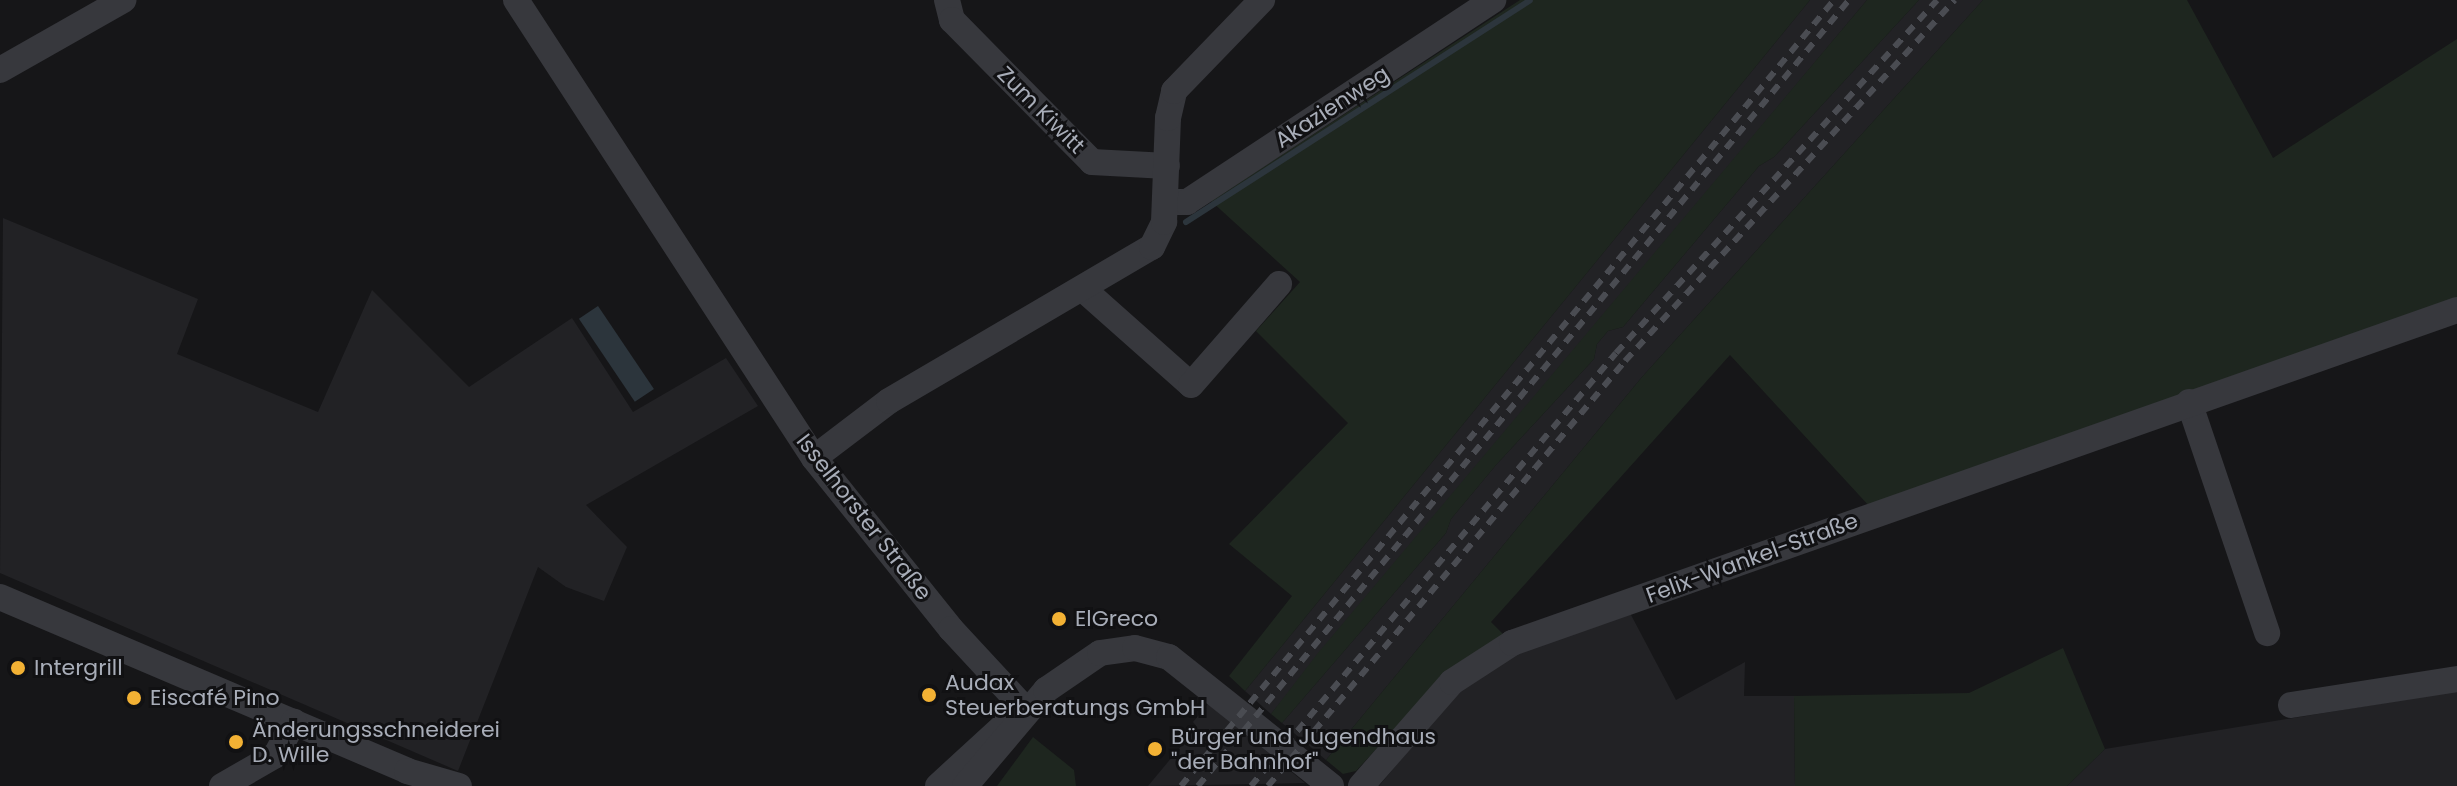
<!DOCTYPE html>
<html>
<head>
<meta charset="utf-8">
<style>
  body { margin:0 }
  #map { position:relative; width:2457px; height:786px; overflow:hidden; background:#161618; font-family:Poppins,sans-serif }
  div>[style] { position:absolute }
  .built>* { inset:0; background:#222225 }
  .green>* { inset:0; background:#1e261f }
  .water>* { inset:0; background:#2c353c; transform-origin:0 0 }
  .stream>* { height:6px; margin:-3px; padding:0 3px; transform-origin:3px; border-radius:3px; background:#2c353c }
  .minor>* { height:26px; margin:-13px; padding:0 13px; transform-origin:13px; border-radius:13px; background:#37383d }
  .rail>* { height:6px; margin-top:-3px; transform-origin:0; background:repeating-linear-gradient(90deg,#4a4c52 0 10px,transparent 0 18px) }
  .dots>* { width:22px; height:22px; translate:-50% -50%; box-sizing:border-box; border:4px solid #111113; border-radius:50% }
  span { translate:-50% -50%; white-space:nowrap; text-align:center; line-height:1.15; -webkit-text-stroke:6px #111113; paint-order:stroke }
  .street-label { font-size:22px; color:#a8adb8 }
  .poi-label { font-size:22px; color:#a8adb8 }
  .left { translate:0 -50%; text-align:left }
</style>
</head>
<body>
<div id="map">
  <div class="built">
    <div style="clip-path:polygon(1810px 0,1867px 0,1271px 714px,1245px 691px)"></div>
    <div style="clip-path:polygon(1919px 0,1983px 0,1642px 377px,1326px 760px,1282px 723px,1446px 533px,1451px 519px,1496px 465px,1594px 359px,1597px 344px,1608px 331px,1623px 327px,1759px 166px,1774px 157px)"></div>
    <div style="clip-path:polygon(3px 218px,198px 299px,177px 354px,318px 412px,372px 290px,469px 387px,572px 318px,633px 412px,726px 358px,758px 406px,586px 505px,627px 547px,604px 601px,566px 587px,538px 567px,458px 771px,0 573px)"></div>
    <div style="clip-path:polygon(1630px 613px,1676px 700px,1745px 662px,1744px 696px,1794px 696px,1795px 786px,1379px 786px,1456px 693px,1517px 653px)"></div>
    <div style="clip-path:polygon(2457px 691px,2457px 786px,2067px 786px,2105px 749px)"></div>
    <div style="clip-path:polygon(1208px 704px,1224px 716px,1305px 783px,1148px 786px,1197px 727px,1193px 722px)"></div>
  </div>
  <div class="green">
    <div style="clip-path:polygon(1520px 0,1810px 0,1245px 691px,1229px 676px,1292px 596px,1229px 544px,1348px 423px,1256px 331px,1300px 282px,1211px 201px)"></div>
    <div style="clip-path:polygon(1867px 0,1919px 0,1774px 157px,1759px 166px,1623px 327px,1608px 331px,1597px 344px,1594px 359px,1496px 465px,1451px 519px,1446px 533px,1282px 723px,1271px 714px,1318px 653px)"></div>
    <div style="clip-path:polygon(1983px 0,2187px 0,2273px 158px,2457px 39px,2457px 298px,1870px 507px,1730px 355px,1491px 622px,1504px 635px,1445px 674px,1356px 771px,1343px 774px,1326px 760px,1642px 377px)"></div>
    <div style="clip-path:polygon(2063px 648px,2105px 749px,2067px 786px,1795px 786px,1794px 696px,1969px 693px)"></div>
    <div style="clip-path:polygon(1033px 737px,1074px 770px,1076px 786px,997px 786px)"></div>
  </div>
  <div class="water">
    <div style="left:598px;top:306px;width:100px;height:23px;rotate:56deg"></div>
  </div>
  <div class="stream">
    <div style="left:1186px;top:222px;width:409px;rotate:-32.8deg"></div>
  </div>
  <div class="minor">
    <div style="left:516px;top:0;width:546px;rotate:56.95deg"></div>
    <div style="left:814px;top:458px;width:219px;rotate:51.3deg"></div>
    <div style="left:951px;top:629px;width:109px;rotate:47.2deg"></div>
    <div style="left:947px;top:0;width:21px;rotate:76deg"></div>
    <div style="left:952px;top:20px;width:199px;rotate:45.4deg"></div>
    <div style="left:1092px;top:162px;width:75px;rotate:3.1deg"></div>
    <div style="left:0;top:70px;width:142px;rotate:-29.6deg"></div>
    <div style="left:1167px;top:202px;width:20px"></div>
    <div style="left:1187px;top:202px;width:367px;rotate:-33.4deg"></div>
    <div style="left:1083px;top:289px;width:144px;rotate:41.6deg"></div>
    <div style="left:1191px;top:385px;width:134px;rotate:-48.9deg"></div>
    <div style="left:2189px;top:402px;width:244px;rotate:71.3deg"></div>
    <div style="left:814px;top:458px;width:94px;rotate:-37.2deg"></div>
    <div style="left:889px;top:401px;width:305px;rotate:-30.4deg"></div>
    <div style="left:1152px;top:247px;width:28px;rotate:-64deg"></div>
    <div style="left:1164px;top:222px;width:104px;rotate:-87.8deg"></div>
    <div style="left:1168px;top:118px;width:28px;rotate:-77deg"></div>
    <div style="left:1174px;top:91px;width:127px;rotate:-46deg"></div>
    <div style="left:0;top:597px;width:443px;rotate:23.1deg"></div>
    <div style="left:407px;top:771px;width:54px;rotate:16.1deg"></div>
    <div style="left:2291px;top:705px;width:168px;rotate:-8.9deg"></div>
    <div style="left:222px;top:786px;width:62px;rotate:-29.9deg"></div>
    <div style="left:276px;top:755px;width:38px;rotate:-62deg"></div>
    <div style="left:938px;top:786px;width:98px;rotate:-42.5deg"></div>
    <div style="left:965px;top:786px;width:126px;rotate:-49.8deg"></div>
    <div style="left:1046px;top:690px;width:65px;rotate:-34.4deg"></div>
    <div style="left:1100px;top:653px;width:35px;rotate:-8deg"></div>
    <div style="left:1135px;top:648px;width:35px;rotate:15deg"></div>
    <div style="left:1169px;top:657px;width:207px;rotate:38.5deg"></div>
    <div style="left:1361px;top:786px;width:138px;rotate:-48.8deg"></div>
    <div style="left:1452px;top:682px;width:72px;rotate:-33deg"></div>
    <div style="left:1512px;top:643px;width:1002px;rotate:-19.41deg"></div>
  </div>
  <div class="rail">
    <div style="left:1181px;top:786px;width:1022px;rotate:-50.28deg"></div>
    <div style="left:1198px;top:786px;width:1021px;rotate:-50.37deg"></div>
    <div style="left:1251px;top:786px;width:566px;rotate:-49.87deg"></div>
    <div style="left:1616px;top:353px;width:477px;rotate:-47.7deg"></div>
    <div style="left:1268px;top:786px;width:555px;rotate:-49.97deg"></div>
    <div style="left:1625px;top:361px;width:489px;rotate:-47.6deg"></div>
  </div>
  <div class="dots">
    <div style="left:1059px;top:619px;background:#f2b134"></div>
    <div style="left:18px;top:668px;background:#f2b134"></div>
    <div style="left:929px;top:695px;background:#f2b134"></div>
    <div style="left:134px;top:698px;background:#f2b134"></div>
    <div style="left:236px;top:742px;background:#f2b134"></div>
    <div style="left:1155px;top:749px;background:#f2b134"></div>
  </div>
  <div class="street-label">
    <span style="left:1332px;top:107px;rotate:-33deg">Akazienweg</span>
    <span style="left:1041px;top:110px;rotate:45deg">Zum Kiwitt</span>
    <span style="left:864px;top:517px;rotate:52deg">Isselhorster Straße</span>
    <span style="left:1752px;top:558px;rotate:-20deg">Felix-Wankel-Straße</span>
  </div>
  <div class="poi-label">
    <span class="left" style="left:1075px;top:619px">ElGreco</span>
    <span class="left" style="left:34px;top:668px">Intergrill</span>
    <span class="left" style="left:945px;top:695px">Audax<br>Steuerberatungs GmbH</span>
    <span class="left" style="left:150px;top:698px">Eiscafé Pino</span>
    <span class="left" style="left:252px;top:742px">Änderungsschneiderei<br>D. Wille</span>
    <span class="left" style="left:1171px;top:749px">Bürger und Jugendhaus<br>"der Bahnhof"</span>
  </div>
</div>
</body>
</html>
